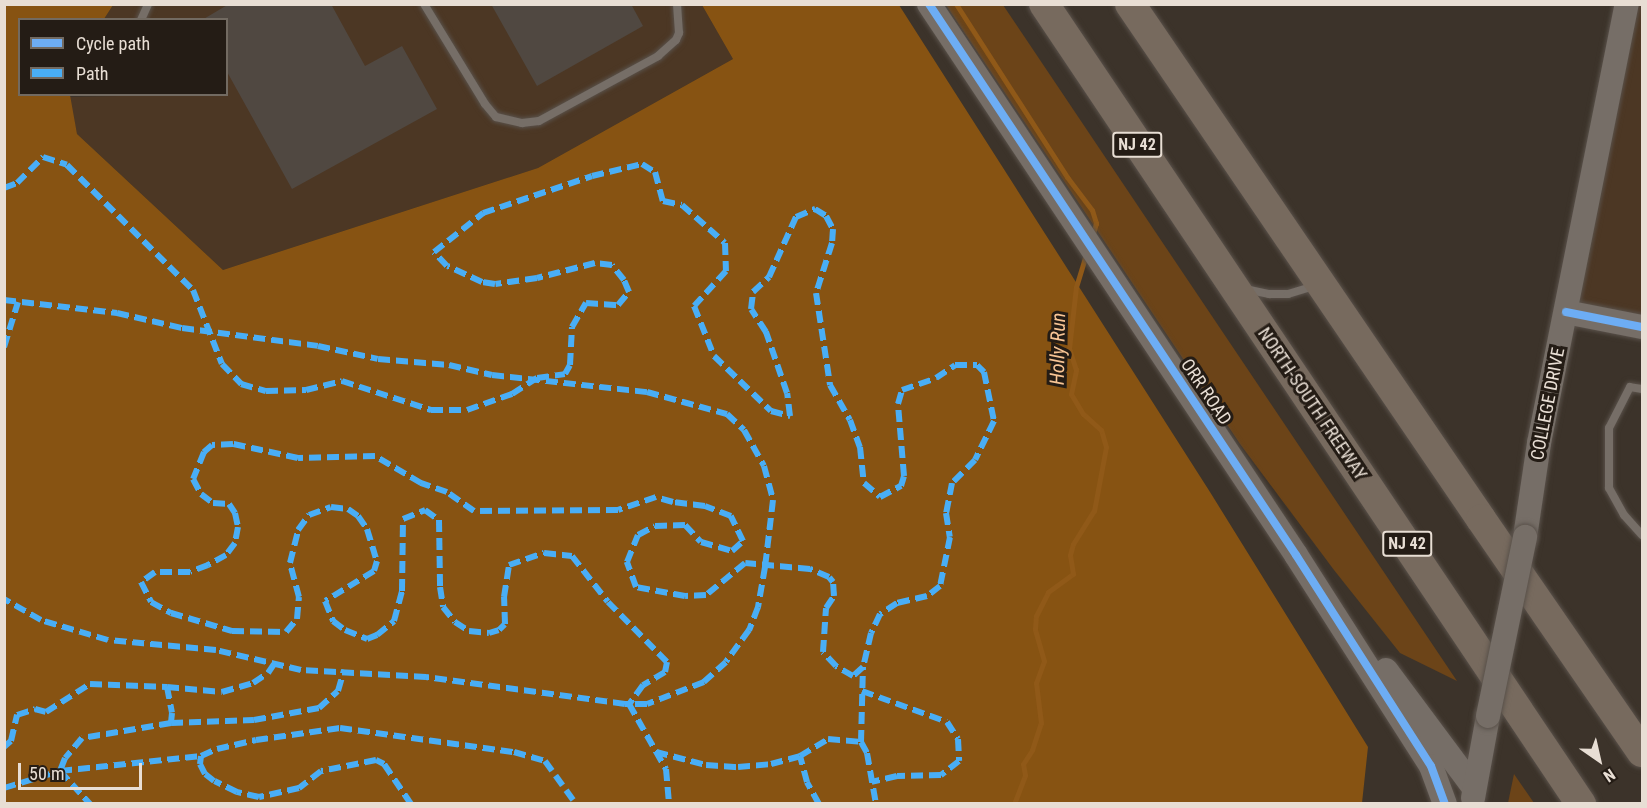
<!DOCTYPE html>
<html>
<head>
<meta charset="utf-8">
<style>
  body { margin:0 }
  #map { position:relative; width:1647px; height:808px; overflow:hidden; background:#3c332a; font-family:"Roboto Condensed",sans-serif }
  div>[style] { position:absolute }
  .built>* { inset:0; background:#4c3724 }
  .green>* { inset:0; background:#6c4418 }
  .forest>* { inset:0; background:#875312 }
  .stream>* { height:5px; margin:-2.5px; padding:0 2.5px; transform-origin:2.5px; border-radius:2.5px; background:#905918 }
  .building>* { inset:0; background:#504841 }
  .roads { filter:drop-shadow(0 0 2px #59514a) drop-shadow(0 0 2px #59514a) }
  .lane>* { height:8px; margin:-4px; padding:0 4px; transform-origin:4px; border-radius:4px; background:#766e67 }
  .secondary>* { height:24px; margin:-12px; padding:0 12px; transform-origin:12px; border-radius:12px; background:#766e67 }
  .highway>* { height:30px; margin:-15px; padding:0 15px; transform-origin:15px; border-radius:15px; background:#776a5e }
  .bridges { filter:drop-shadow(0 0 2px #59514a) drop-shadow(0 0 2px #59514a) }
  .secondary-bridge>* { height:24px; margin:-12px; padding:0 12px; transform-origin:12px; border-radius:12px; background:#766e67 }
  .quiet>* { height:6px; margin-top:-3px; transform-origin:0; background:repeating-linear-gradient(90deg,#49aef6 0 12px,transparent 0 18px) }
  .cycleway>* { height:8px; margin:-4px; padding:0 4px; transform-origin:4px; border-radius:4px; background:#6dadf4 }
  span { translate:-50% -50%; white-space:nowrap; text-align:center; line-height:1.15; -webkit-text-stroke:6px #241c15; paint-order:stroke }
  .shield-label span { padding:2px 4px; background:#241c15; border:2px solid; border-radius:4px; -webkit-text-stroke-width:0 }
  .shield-label { font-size:16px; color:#e8ded4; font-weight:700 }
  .street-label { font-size:18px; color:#e8ded4 }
  .water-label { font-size:20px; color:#f8c595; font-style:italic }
  .frame { position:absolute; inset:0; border:6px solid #e8ded4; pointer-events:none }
  .legend { position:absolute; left:18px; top:18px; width:210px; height:78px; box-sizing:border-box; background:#241c15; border:2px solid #726a61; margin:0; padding:8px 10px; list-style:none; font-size:18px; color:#e8ded4 }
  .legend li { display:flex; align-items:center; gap:12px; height:30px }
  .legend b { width:30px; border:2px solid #726a61 }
  .north { position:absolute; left:1569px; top:730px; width:60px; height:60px; -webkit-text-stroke:4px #241c15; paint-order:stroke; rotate:146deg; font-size:16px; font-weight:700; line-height:24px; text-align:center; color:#e8ded4 }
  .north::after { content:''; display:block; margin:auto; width:21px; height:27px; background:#e8ded4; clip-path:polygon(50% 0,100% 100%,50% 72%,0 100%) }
  .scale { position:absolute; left:18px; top:763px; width:124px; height:27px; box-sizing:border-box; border:3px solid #e8ded4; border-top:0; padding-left:8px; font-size:18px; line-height:21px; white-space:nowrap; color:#e8ded4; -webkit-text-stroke:4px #241c15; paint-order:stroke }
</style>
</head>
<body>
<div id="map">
  <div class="built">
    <div style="clip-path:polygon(113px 5px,702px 5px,733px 59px,538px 168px,223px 270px,77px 134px,69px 97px,226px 94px,226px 20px,104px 19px)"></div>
    <div style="clip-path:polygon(1627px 5px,1642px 5px,1642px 327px,1566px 312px)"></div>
  </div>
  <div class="green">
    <div style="clip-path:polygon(946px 5px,1003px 5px,1457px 681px,1400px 653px,1334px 570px,1240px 444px)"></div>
    <div style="clip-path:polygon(1514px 774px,1534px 803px,1508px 803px)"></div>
  </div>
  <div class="forest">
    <div style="clip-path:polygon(5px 4px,113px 5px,104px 19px,20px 20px,20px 94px,70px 95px,77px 134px,223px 270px,538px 168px,733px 59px,702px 5px,899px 5px,1210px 492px,1368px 747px,1362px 803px,5px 803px)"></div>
  </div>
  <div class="stream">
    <div style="left:956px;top:4px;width:206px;rotate:57.3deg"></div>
    <div style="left:1067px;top:177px;width:41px;rotate:52.9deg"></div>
    <div style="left:1092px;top:210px;width:14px;rotate:73deg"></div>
    <div style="left:1096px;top:223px;width:15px;rotate:106deg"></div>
    <div style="left:1014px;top:804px;width:31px;rotate:-69deg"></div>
    <div style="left:1025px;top:775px;width:11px;rotate:-100deg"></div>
    <div style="left:1023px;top:764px;width:17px;rotate:-57deg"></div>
    <div style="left:1032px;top:750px;width:28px;rotate:-72deg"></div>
    <div style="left:1041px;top:723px;width:40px;rotate:-97.1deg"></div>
    <div style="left:1036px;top:683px;width:23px;rotate:-70deg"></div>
    <div style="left:1044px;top:661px;width:33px;rotate:-106deg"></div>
    <div style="left:1035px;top:629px;width:13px;rotate:-86deg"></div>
    <div style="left:1036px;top:616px;width:27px;rotate:-63deg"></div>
    <div style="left:1048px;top:592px;width:31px;rotate:-36deg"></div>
    <div style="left:1073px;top:574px;width:19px;rotate:-99deg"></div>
    <div style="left:1070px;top:555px;width:11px;rotate:-75deg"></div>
    <div style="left:1073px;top:544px;width:39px;rotate:-58deg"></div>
    <div style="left:1094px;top:511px;width:65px;rotate:-79.4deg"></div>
    <div style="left:1106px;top:447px;width:18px;rotate:-106deg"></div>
    <div style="left:1101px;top:430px;width:24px;rotate:-138deg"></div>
    <div style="left:1083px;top:414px;width:23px;rotate:-121deg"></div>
    <div style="left:1071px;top:394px;width:25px;rotate:-78deg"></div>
    <div style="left:1076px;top:370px;width:22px;rotate:-108deg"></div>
    <div style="left:1069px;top:349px;width:62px;rotate:-83.6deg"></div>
    <div style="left:1076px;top:287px;width:34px;rotate:-73deg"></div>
  </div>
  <div class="building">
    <div style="clip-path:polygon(229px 4px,331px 4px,365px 66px,402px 46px,437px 109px,292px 189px,226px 70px,226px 20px,202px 20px)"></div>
    <div style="clip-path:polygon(491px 4px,631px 4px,643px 26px,537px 86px)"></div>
  </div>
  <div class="roads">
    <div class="lane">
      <div style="left:424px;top:4px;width:117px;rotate:58.6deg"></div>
      <div style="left:485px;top:104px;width:17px;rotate:50deg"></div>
      <div style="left:496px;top:117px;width:27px;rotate:13deg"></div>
      <div style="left:522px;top:123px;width:17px;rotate:-7deg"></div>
      <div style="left:539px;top:121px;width:136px;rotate:-28.6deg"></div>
      <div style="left:658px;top:56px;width:24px;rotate:-42deg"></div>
      <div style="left:676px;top:40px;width:8px;rotate:-67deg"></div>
      <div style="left:679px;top:33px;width:29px;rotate:-94deg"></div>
      <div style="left:141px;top:20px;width:17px;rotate:-66deg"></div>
      <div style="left:1245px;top:289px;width:25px;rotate:12deg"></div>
      <div style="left:1269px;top:294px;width:19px"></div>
      <div style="left:1288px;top:294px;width:30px;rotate:-17deg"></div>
      <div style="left:1642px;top:389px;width:12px;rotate:-171deg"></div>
      <div style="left:1630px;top:387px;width:46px;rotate:117.1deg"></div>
      <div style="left:1609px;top:428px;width:60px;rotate:90deg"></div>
      <div style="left:1609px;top:488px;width:31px;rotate:61deg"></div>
      <div style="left:1624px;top:515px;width:27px;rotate:48deg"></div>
    </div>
    <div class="secondary">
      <div style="left:929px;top:4px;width:662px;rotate:56.33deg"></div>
      <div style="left:1296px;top:555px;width:250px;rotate:57.4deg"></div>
      <div style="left:1431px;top:766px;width:40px;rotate:69.8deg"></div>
      <div style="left:1566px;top:312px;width:77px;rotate:11.2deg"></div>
      <div style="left:1525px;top:537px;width:95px;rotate:-81.5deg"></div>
      <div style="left:1539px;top:443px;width:448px;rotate:-78.7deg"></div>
      <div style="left:1386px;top:670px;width:147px;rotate:53.3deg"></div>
      <div style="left:1473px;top:798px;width:83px;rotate:-79.6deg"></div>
    </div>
    <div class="highway">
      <div style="left:1044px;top:4px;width:964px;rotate:56.13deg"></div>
      <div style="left:1130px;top:4px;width:623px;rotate:55.72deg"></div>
      <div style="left:1481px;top:519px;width:283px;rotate:55.4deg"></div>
    </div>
  </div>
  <div class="bridges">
    <div class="secondary-bridge">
      <div style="left:1488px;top:716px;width:183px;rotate:-78.3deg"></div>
    </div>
  </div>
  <div class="quiet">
    <div style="left:4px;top:188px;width:14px;rotate:-21deg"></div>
    <div style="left:17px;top:183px;width:37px;rotate:-45deg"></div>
    <div style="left:43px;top:157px;width:25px;rotate:18deg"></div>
    <div style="left:67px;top:165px;width:177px;rotate:44.8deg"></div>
    <div style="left:193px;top:290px;width:79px;rotate:68.6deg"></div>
    <div style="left:222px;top:364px;width:28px;rotate:46deg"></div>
    <div style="left:241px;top:384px;width:26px;rotate:16deg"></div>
    <div style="left:266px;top:391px;width:40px;rotate:-1.4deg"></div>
    <div style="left:306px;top:390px;width:37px;rotate:-14deg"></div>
    <div style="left:342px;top:381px;width:94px;rotate:18deg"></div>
    <div style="left:431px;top:410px;width:36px"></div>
    <div style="left:467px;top:410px;width:48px;rotate:-19.6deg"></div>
    <div style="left:512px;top:394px;width:30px;rotate:-33deg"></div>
    <div style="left:537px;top:378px;width:28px;rotate:-8deg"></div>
    <div style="left:565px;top:374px;width:10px;rotate:-61deg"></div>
    <div style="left:570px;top:365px;width:38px;rotate:-87deg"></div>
    <div style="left:572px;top:327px;width:28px;rotate:-60deg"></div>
    <div style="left:586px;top:303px;width:32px;rotate:4deg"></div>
    <div style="left:618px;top:305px;width:17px;rotate:-50deg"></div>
    <div style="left:629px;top:292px;width:13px;rotate:-113deg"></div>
    <div style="left:624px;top:280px;width:19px;rotate:-129deg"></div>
    <div style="left:612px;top:265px;width:17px;rotate:-173deg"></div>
    <div style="left:595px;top:263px;width:60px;rotate:165.5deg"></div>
    <div style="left:537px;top:278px;width:42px;rotate:171.9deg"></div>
    <div style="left:495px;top:284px;width:13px;rotate:-171deg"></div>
    <div style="left:482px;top:282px;width:38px;rotate:-155deg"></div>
    <div style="left:447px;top:266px;width:19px;rotate:-133deg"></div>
    <div style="left:434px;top:252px;width:63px;rotate:-38.5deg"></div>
    <div style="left:483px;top:213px;width:115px;rotate:-18.7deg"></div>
    <div style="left:592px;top:176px;width:51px;rotate:-13.5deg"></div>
    <div style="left:642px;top:164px;width:15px;rotate:32deg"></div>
    <div style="left:655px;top:172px;width:30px;rotate:75deg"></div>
    <div style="left:663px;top:201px;width:19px;rotate:12deg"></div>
    <div style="left:682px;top:205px;width:57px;rotate:41.5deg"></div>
    <div style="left:725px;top:243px;width:28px;rotate:88deg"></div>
    <div style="left:726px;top:271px;width:47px;rotate:132.4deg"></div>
    <div style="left:694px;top:306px;width:54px;rotate:68.2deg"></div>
    <div style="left:714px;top:356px;width:79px;rotate:44deg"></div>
    <div style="left:771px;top:411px;width:20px;rotate:15deg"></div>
    <div style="left:790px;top:416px;width:23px;rotate:-97deg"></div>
    <div style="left:787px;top:393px;width:65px;rotate:-109deg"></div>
    <div style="left:766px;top:332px;width:27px;rotate:-123deg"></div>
    <div style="left:751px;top:309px;width:17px;rotate:-83deg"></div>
    <div style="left:753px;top:292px;width:22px;rotate:-43deg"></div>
    <div style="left:769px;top:277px;width:66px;rotate:-65.8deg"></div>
    <div style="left:796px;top:217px;width:21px;rotate:-23deg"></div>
    <div style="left:815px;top:209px;width:13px;rotate:32deg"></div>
    <div style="left:826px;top:216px;width:15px;rotate:62deg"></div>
    <div style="left:833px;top:229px;width:14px;rotate:94deg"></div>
    <div style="left:832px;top:243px;width:52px;rotate:107.7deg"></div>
    <div style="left:816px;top:293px;width:93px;rotate:81.3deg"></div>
    <div style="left:830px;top:385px;width:40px;rotate:60.3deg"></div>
    <div style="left:850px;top:420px;width:29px;rotate:70deg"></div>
    <div style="left:860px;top:447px;width:36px;rotate:84deg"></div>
    <div style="left:864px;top:483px;width:21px;rotate:41deg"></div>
    <div style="left:880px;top:497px;width:24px;rotate:-28deg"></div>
    <div style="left:901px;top:486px;width:10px;rotate:-73deg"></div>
    <div style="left:904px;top:476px;width:72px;rotate:-94.8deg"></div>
    <div style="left:898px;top:404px;width:15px;rotate:-74deg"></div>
    <div style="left:902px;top:390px;width:36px;rotate:-19deg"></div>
    <div style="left:936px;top:378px;width:23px;rotate:-34deg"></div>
    <div style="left:955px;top:365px;width:22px"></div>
    <div style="left:977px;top:365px;width:10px;rotate:45deg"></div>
    <div style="left:984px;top:372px;width:50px;rotate:78.5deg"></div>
    <div style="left:994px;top:421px;width:43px;rotate:116deg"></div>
    <div style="left:975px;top:460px;width:33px;rotate:135deg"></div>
    <div style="left:952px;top:483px;width:31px;rotate:101deg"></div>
    <div style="left:946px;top:513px;width:24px;rotate:81deg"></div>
    <div style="left:950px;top:537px;width:50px;rotate:101.5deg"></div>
    <div style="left:940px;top:586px;width:16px;rotate:142deg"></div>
    <div style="left:927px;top:596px;width:31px;rotate:167deg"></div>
    <div style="left:897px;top:603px;width:20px;rotate:147deg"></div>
    <div style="left:880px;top:614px;width:21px;rotate:115deg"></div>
    <div style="left:871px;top:633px;width:35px;rotate:103deg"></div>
    <div style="left:863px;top:667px;width:13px;rotate:138deg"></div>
    <div style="left:853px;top:676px;width:20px;rotate:-150deg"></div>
    <div style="left:836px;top:666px;width:19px;rotate:-133deg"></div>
    <div style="left:823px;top:652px;width:44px;rotate:-86.1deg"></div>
    <div style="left:826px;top:608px;width:14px;rotate:-56deg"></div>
    <div style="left:834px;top:596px;width:14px;rotate:-94deg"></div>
    <div style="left:833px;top:582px;width:6px;rotate:-129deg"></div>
    <div style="left:829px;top:577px;width:21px;rotate:-157deg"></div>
    <div style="left:810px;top:569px;width:65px;rotate:-174.7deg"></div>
    <div style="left:745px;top:563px;width:50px;rotate:140.6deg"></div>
    <div style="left:706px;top:595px;width:21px;rotate:177deg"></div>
    <div style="left:685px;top:596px;width:50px;rotate:-169.6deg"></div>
    <div style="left:636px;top:587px;width:27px;rotate:-110deg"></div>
    <div style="left:627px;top:562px;width:29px;rotate:-68deg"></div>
    <div style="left:638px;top:535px;width:19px;rotate:-28deg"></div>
    <div style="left:655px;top:526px;width:30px;rotate:-2deg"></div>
    <div style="left:685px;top:525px;width:23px;rotate:47deg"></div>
    <div style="left:701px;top:542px;width:32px;rotate:16deg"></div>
    <div style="left:732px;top:551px;width:15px;rotate:-42deg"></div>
    <div style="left:743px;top:541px;width:28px;rotate:-116deg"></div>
    <div style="left:731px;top:516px;width:28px;rotate:-159deg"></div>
    <div style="left:705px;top:506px;width:32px;rotate:-173deg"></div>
    <div style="left:673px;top:502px;width:18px;rotate:-164deg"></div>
    <div style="left:656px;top:497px;width:40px;rotate:161.1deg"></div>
    <div style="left:618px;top:510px;width:144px;rotate:179.6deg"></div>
    <div style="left:474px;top:511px;width:33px;rotate:-145deg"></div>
    <div style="left:447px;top:492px;width:28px;rotate:-161deg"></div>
    <div style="left:421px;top:483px;width:53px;rotate:-149.6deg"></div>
    <div style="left:375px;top:456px;width:77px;rotate:178.5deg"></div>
    <div style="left:298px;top:458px;width:66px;rotate:-167.8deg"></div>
    <div style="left:233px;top:444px;width:21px;rotate:177deg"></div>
    <div style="left:212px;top:445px;width:11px;rotate:139deg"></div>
    <div style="left:204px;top:452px;width:29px;rotate:112deg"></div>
    <div style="left:193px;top:479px;width:17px;rotate:62deg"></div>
    <div style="left:201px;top:494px;width:15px;rotate:37deg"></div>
    <div style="left:213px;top:503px;width:16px;rotate:4deg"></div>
    <div style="left:229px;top:504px;width:11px;rotate:56deg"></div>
    <div style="left:235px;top:513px;width:14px;rotate:78deg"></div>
    <div style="left:238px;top:527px;width:16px;rotate:101deg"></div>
    <div style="left:235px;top:543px;width:15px;rotate:127deg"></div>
    <div style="left:226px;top:555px;width:21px;rotate:151deg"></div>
    <div style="left:208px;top:565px;width:19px;rotate:159deg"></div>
    <div style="left:190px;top:572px;width:35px;rotate:180deg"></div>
    <div style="left:155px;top:572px;width:17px;rotate:144deg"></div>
    <div style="left:141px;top:582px;width:22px;rotate:63deg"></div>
    <div style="left:151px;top:602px;width:23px;rotate:29deg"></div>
    <div style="left:171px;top:613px;width:64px;rotate:16.4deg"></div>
    <div style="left:232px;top:631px;width:54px;rotate:1.1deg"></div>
    <div style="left:286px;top:632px;width:17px;rotate:-50deg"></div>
    <div style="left:297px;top:619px;width:22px;rotate:-85deg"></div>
    <div style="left:299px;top:597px;width:35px;rotate:-105deg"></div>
    <div style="left:290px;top:563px;width:34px;rotate:-76deg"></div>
    <div style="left:298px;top:530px;width:19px;rotate:-54deg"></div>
    <div style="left:309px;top:515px;width:23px;rotate:-20deg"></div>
    <div style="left:331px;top:507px;width:17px;rotate:7deg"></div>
    <div style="left:348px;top:509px;width:12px;rotate:35deg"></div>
    <div style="left:358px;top:516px;width:16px;rotate:55deg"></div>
    <div style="left:367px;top:529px;width:34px;rotate:73deg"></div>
    <div style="left:377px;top:561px;width:10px;rotate:107deg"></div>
    <div style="left:374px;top:571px;width:57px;rotate:148.5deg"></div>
    <div style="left:325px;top:601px;width:22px;rotate:68deg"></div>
    <div style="left:333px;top:621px;width:15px;rotate:37deg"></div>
    <div style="left:345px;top:630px;width:24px;rotate:22deg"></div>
    <div style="left:367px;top:639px;width:11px;rotate:-22deg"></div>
    <div style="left:377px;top:635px;width:22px;rotate:-39deg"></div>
    <div style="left:394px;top:621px;width:31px;rotate:-75deg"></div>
    <div style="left:402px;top:591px;width:72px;rotate:-89.2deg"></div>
    <div style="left:403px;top:519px;width:24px;rotate:-22deg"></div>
    <div style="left:425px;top:510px;width:17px;rotate:36deg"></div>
    <div style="left:439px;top:520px;width:67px;rotate:89.1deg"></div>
    <div style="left:440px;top:587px;width:20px;rotate:81deg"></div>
    <div style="left:443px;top:607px;width:19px;rotate:51deg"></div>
    <div style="left:455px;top:622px;width:17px;rotate:33deg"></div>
    <div style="left:469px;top:631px;width:20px;rotate:6deg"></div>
    <div style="left:489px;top:633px;width:10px;rotate:-17deg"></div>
    <div style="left:499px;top:630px;width:8px;rotate:-45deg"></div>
    <div style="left:505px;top:624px;width:27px;rotate:-92deg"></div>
    <div style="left:504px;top:597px;width:32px;rotate:-81deg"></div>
    <div style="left:509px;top:565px;width:37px;rotate:-19deg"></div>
    <div style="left:544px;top:553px;width:28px;rotate:6deg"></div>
    <div style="left:572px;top:556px;width:58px;rotate:52deg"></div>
    <div style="left:608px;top:602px;width:84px;rotate:45.5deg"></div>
    <div style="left:667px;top:662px;width:10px;rotate:101deg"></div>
    <div style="left:665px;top:672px;width:26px;rotate:149deg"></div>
    <div style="left:643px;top:685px;width:24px;rotate:126deg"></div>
    <div style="left:629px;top:704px;width:75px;rotate:60.4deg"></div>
    <div style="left:666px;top:769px;width:35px;rotate:85deg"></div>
    <div style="left:4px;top:300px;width:114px;rotate:6.6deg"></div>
    <div style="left:117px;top:313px;width:67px;rotate:13deg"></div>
    <div style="left:182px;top:328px;width:137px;rotate:7.5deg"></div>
    <div style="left:318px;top:346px;width:61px;rotate:12.2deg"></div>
    <div style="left:378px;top:359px;width:71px;rotate:4.8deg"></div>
    <div style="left:449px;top:365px;width:44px;rotate:13.1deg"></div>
    <div style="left:492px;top:375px;width:156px;rotate:6.3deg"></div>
    <div style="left:647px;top:392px;width:83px;rotate:15.4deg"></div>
    <div style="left:727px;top:414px;width:23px;rotate:43deg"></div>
    <div style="left:744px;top:430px;width:41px;rotate:60.9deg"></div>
    <div style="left:764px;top:466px;width:35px;rotate:75deg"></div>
    <div style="left:773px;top:500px;width:67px;rotate:96.8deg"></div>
    <div style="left:765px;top:567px;width:41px;rotate:99.9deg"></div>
    <div style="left:758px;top:607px;width:25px;rotate:111deg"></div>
    <div style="left:749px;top:630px;width:39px;rotate:126deg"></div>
    <div style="left:726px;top:662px;width:30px;rotate:138deg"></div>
    <div style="left:704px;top:682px;width:61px;rotate:158.9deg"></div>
    <div style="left:647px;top:704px;width:22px;rotate:180deg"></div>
    <div style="left:625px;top:704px;width:201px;rotate:-172.3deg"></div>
    <div style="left:426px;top:677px;width:125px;rotate:-176.8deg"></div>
    <div style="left:301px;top:670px;width:87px;rotate:-166.8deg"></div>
    <div style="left:216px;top:650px;width:108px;rotate:-174.7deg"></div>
    <div style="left:108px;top:640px;width:70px;rotate:-163.4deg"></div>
    <div style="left:41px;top:620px;width:43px;rotate:-150.4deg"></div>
    <div style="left:4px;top:347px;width:47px;rotate:-72.7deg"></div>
    <div style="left:167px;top:687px;width:55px;rotate:5.2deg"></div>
    <div style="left:222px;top:692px;width:32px;rotate:-16deg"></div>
    <div style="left:253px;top:683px;width:18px;rotate:-34deg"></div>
    <div style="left:268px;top:673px;width:11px;rotate:-56deg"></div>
    <div style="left:862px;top:691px;width:90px;rotate:20deg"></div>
    <div style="left:947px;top:722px;width:20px;rotate:57deg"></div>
    <div style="left:958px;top:739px;width:22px;rotate:87deg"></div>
    <div style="left:959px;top:761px;width:23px;rotate:142deg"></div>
    <div style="left:941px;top:775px;width:44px;rotate:178.7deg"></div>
    <div style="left:897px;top:776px;width:26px;rotate:167deg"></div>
    <div style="left:171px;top:723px;width:83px;rotate:-2.1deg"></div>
    <div style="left:254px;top:720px;width:66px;rotate:-10.5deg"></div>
    <div style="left:319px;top:708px;width:25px;rotate:-42deg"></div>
    <div style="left:338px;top:691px;width:22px;rotate:-74deg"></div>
    <div style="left:861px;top:742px;width:75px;rotate:-88.5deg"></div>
    <div style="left:4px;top:747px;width:9px;rotate:-41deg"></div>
    <div style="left:11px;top:741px;width:27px;rotate:-77deg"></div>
    <div style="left:17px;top:715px;width:19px;rotate:-18deg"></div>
    <div style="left:35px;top:709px;width:11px;rotate:15deg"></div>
    <div style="left:46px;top:712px;width:52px;rotate:-32.5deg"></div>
    <div style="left:90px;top:684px;width:77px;rotate:2.2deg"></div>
    <div style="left:167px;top:687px;width:26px;rotate:79deg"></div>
    <div style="left:172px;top:713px;width:10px;rotate:96deg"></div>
    <div style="left:171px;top:723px;width:90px;rotate:170.4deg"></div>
    <div style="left:82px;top:738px;width:26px;rotate:130deg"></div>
    <div style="left:65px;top:758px;width:14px;rotate:111deg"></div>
    <div style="left:60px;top:771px;width:45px;rotate:47.7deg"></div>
    <div style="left:656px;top:752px;width:52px;rotate:14.6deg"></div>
    <div style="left:706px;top:765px;width:32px;rotate:4deg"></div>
    <div style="left:738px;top:767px;width:33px;rotate:-5deg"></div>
    <div style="left:771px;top:764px;width:30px;rotate:-15deg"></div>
    <div style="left:4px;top:788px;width:59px;rotate:-16.9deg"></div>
    <div style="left:60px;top:771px;width:142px;rotate:-6.1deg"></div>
    <div style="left:411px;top:804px;width:48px;rotate:-124deg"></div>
    <div style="left:384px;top:764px;width:9px;rotate:-153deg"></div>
    <div style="left:376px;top:760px;width:56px;rotate:168.7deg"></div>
    <div style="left:321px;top:771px;width:28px;rotate:142deg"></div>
    <div style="left:299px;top:788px;width:41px;rotate:167.3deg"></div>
    <div style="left:259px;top:797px;width:23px;rotate:-167deg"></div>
    <div style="left:237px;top:792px;width:25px;rotate:-154deg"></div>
    <div style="left:214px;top:781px;width:11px;rotate:-142deg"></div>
    <div style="left:205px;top:774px;width:11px;rotate:-117deg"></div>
    <div style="left:200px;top:764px;width:8px;rotate:-83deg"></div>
    <div style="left:201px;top:756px;width:17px;rotate:-24deg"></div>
    <div style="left:217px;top:749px;width:40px;rotate:-13deg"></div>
    <div style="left:256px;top:740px;width:85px;rotate:-8.1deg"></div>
    <div style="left:340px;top:728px;width:176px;rotate:7.9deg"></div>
    <div style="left:514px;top:752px;width:32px;rotate:16deg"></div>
    <div style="left:545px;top:761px;width:53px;rotate:54.2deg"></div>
    <div style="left:819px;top:804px;width:25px;rotate:-119deg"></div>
    <div style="left:807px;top:782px;width:27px;rotate:-105deg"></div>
    <div style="left:800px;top:756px;width:33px;rotate:-31deg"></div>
    <div style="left:828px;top:739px;width:33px;rotate:5deg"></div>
    <div style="left:861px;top:742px;width:13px;rotate:61deg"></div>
    <div style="left:867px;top:753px;width:52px;rotate:80deg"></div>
  </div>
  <div class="cycleway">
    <div style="left:929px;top:4px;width:662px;rotate:56.33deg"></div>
    <div style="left:1296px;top:555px;width:250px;rotate:57.4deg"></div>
    <div style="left:1431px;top:766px;width:40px;rotate:69.8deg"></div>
    <div style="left:1566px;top:312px;width:77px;rotate:11.2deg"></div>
  </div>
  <div class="shield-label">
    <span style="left:1137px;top:145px">NJ 42</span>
    <span style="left:1407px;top:544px">NJ 42</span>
  </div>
  <div class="street-label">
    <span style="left:1206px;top:392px;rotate:56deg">ORR ROAD</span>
    <span style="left:1312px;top:404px;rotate:56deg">NORTH-SOUTH FREEWAY</span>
    <span style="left:1548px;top:404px;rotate:-79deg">COLLEGE DRIVE</span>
  </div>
  <div class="water-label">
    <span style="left:1058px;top:349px;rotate:-89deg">Holly Run</span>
  </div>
  <div class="frame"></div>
  <ul class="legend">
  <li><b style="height:8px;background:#6dadf4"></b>Cycle path</li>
  <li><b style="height:8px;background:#49aef6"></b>Path</li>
  </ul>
  <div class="north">N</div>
  <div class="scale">50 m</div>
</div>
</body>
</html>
